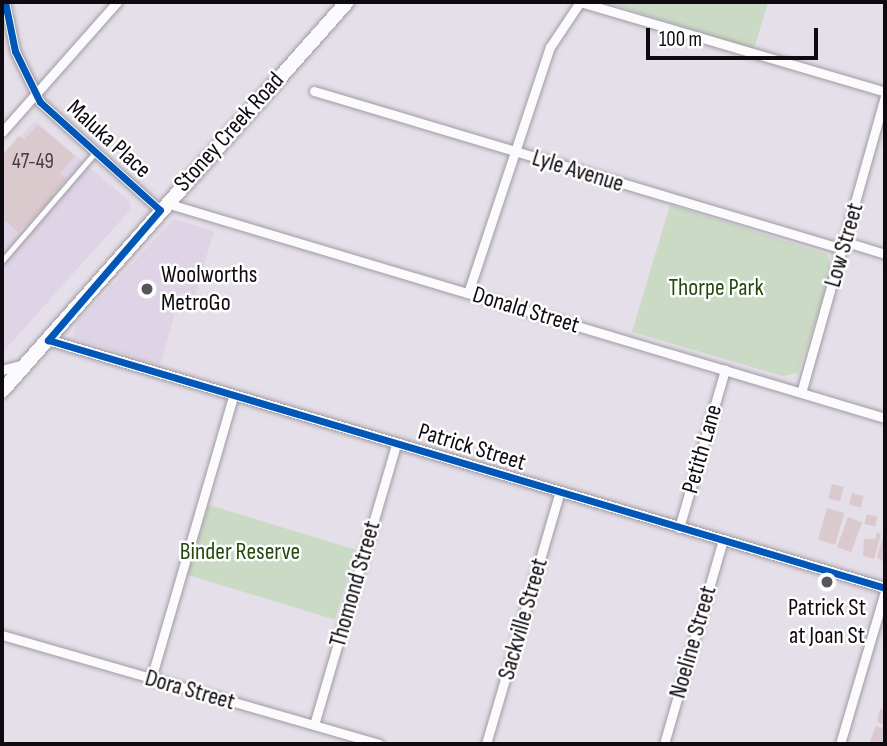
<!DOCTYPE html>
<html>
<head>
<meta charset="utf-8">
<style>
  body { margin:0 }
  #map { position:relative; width:887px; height:746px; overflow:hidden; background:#e5dfe9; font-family:"Sofia Sans Condensed",sans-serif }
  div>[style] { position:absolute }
  .built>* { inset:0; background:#ded4e6 }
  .green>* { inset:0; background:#cbdac5; transform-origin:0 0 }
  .building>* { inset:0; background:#dac9cd; transform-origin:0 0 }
  .roads { filter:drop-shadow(0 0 2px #a09ba3) drop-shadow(0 0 2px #a09ba3) }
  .service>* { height:4.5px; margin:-2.25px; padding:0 2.25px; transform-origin:2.25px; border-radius:2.25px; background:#fbfafc }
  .minor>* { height:9px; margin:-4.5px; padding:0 4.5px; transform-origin:4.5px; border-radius:4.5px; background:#fbfafc }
  .tertiary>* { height:10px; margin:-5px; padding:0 5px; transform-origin:5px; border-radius:5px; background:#fbfafc }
  .primary>* { height:14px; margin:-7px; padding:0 7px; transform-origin:7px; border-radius:7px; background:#fbfafc }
  .cycleway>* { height:7px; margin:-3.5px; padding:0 3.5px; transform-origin:3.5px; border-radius:3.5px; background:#0057b8 }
  .dots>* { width:19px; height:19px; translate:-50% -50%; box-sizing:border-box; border:4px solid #fff; border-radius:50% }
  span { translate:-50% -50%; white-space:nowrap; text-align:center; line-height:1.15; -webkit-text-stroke:5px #fff; paint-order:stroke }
  .number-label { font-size:21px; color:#433c41 }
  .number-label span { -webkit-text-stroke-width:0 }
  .street-label { font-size:24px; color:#0e0a10 }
  .poi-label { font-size:24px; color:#0e0a10 }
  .left { translate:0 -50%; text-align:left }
  .park-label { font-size:24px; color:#26490f }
  .frame { position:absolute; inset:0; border:4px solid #0e0a10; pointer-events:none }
  .scale { position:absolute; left:646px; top:28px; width:172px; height:32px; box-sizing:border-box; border:4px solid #0e0a10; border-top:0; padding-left:9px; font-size:21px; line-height:24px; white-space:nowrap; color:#0e0a10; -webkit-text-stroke:5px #fff; paint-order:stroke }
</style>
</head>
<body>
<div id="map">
  <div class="built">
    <div style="clip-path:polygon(35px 121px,129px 201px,131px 209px,2px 353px,2px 158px)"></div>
    <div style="clip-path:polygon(174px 219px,214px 231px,195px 296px,181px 293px,160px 365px,73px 338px,76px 324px)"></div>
  </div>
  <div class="green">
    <div style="clip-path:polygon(606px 2px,768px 2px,754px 49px)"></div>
    <div style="clip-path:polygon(670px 205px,827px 254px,832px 269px,798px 373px,783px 376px,632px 332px)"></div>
    <div style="left:209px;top:505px;width:154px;height:73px;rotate:17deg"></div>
  </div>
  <div class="building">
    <div style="clip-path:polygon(38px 125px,75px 156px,60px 173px,67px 179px,52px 194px,55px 196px,18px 232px,2px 218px,2px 156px,19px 136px,24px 140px)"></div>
    <div style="left:832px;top:484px;width:12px;height:15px;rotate:14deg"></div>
    <div style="left:852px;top:493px;width:12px;height:12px;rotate:14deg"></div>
    <div style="left:827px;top:508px;width:18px;height:33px;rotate:16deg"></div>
    <div style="left:867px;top:514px;width:11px;height:10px;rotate:15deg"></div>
    <div style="left:848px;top:517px;width:15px;height:32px;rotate:20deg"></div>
    <div style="clip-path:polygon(885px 531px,885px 563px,877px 557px)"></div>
    <div style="clip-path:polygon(877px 532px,881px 535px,874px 559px,863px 556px,864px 539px,875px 539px)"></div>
    <div style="clip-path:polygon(880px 709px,885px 710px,885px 726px,877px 721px)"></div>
    <div style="clip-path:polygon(876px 726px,885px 729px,885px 744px,869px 744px)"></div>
  </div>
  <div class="roads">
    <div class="service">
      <div style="left:2px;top:261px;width:143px;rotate:-49.3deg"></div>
    </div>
    <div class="minor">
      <div style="left:5px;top:2px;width:50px;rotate:78.5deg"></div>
      <div style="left:15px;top:51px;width:57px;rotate:63.9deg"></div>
      <div style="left:40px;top:102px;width:161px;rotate:42deg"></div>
      <div style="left:580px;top:2px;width:318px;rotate:16.4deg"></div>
      <div style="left:314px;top:91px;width:552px;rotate:16.63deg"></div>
      <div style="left:2px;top:132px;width:174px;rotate:-48.5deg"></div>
      <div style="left:166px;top:203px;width:750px;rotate:16.65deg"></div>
      <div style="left:846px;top:242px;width:41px;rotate:17.1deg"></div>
      <div style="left:468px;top:293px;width:259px;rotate:-71.6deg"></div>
      <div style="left:550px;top:47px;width:54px;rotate:-56.3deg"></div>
      <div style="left:2px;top:370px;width:23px;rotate:-15deg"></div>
      <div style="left:801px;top:393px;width:308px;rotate:-74.2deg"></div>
      <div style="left:679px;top:528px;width:165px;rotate:-73.8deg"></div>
      <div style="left:2px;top:635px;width:392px;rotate:16.1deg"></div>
      <div style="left:151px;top:679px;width:294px;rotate:-73.8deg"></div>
      <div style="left:314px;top:725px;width:293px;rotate:-73.7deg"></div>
      <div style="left:486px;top:744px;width:260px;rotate:-73.7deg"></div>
      <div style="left:664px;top:744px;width:212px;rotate:-73.9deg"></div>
      <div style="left:840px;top:744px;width:159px;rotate:-73.6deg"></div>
    </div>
    <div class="tertiary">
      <div style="left:48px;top:340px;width:873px;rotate:16.5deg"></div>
    </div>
    <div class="primary">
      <div style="left:2px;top:391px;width:520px;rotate:-48.43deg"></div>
    </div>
  </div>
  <div class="cycleway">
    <div style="left:5px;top:2px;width:50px;rotate:78.5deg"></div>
    <div style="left:15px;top:51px;width:57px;rotate:63.9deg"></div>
    <div style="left:40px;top:102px;width:161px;rotate:42deg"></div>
    <div style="left:160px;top:210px;width:172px;rotate:130.7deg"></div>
    <div style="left:48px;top:340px;width:873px;rotate:16.5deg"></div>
  </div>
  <div class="dots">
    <div style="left:147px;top:289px;background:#59555c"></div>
    <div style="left:827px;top:582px;background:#59555c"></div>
  </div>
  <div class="number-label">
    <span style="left:33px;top:162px">47-49</span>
  </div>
  <div class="street-label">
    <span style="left:229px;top:132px;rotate:-48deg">Stoney Creek Road</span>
    <span style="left:109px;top:139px;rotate:42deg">Maluka Place</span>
    <span style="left:578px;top:171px;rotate:17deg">Lyle Avenue</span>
    <span style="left:844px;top:245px;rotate:-74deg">Low Street</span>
    <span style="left:526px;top:310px;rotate:17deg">Donald Street</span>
    <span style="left:472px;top:447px;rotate:17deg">Patrick Street</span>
    <span style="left:702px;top:449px;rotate:-74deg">Petith Lane</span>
    <span style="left:355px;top:584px;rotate:-74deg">Thomond Street</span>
    <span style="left:523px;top:619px;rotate:-74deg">Sackville Street</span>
    <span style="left:693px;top:642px;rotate:-74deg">Noeline Street</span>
    <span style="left:190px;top:690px;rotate:16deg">Dora Street</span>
  </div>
  <div class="poi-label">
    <span class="left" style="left:161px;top:289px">Woolworths<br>MetroGo</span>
    <span style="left:827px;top:622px">Patrick St<br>at Joan St</span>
  </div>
  <div class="park-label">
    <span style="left:716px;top:288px">Thorpe Park</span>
    <span style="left:240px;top:552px">Binder Reserve</span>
  </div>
  <div class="frame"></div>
  <div class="scale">100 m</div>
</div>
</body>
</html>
